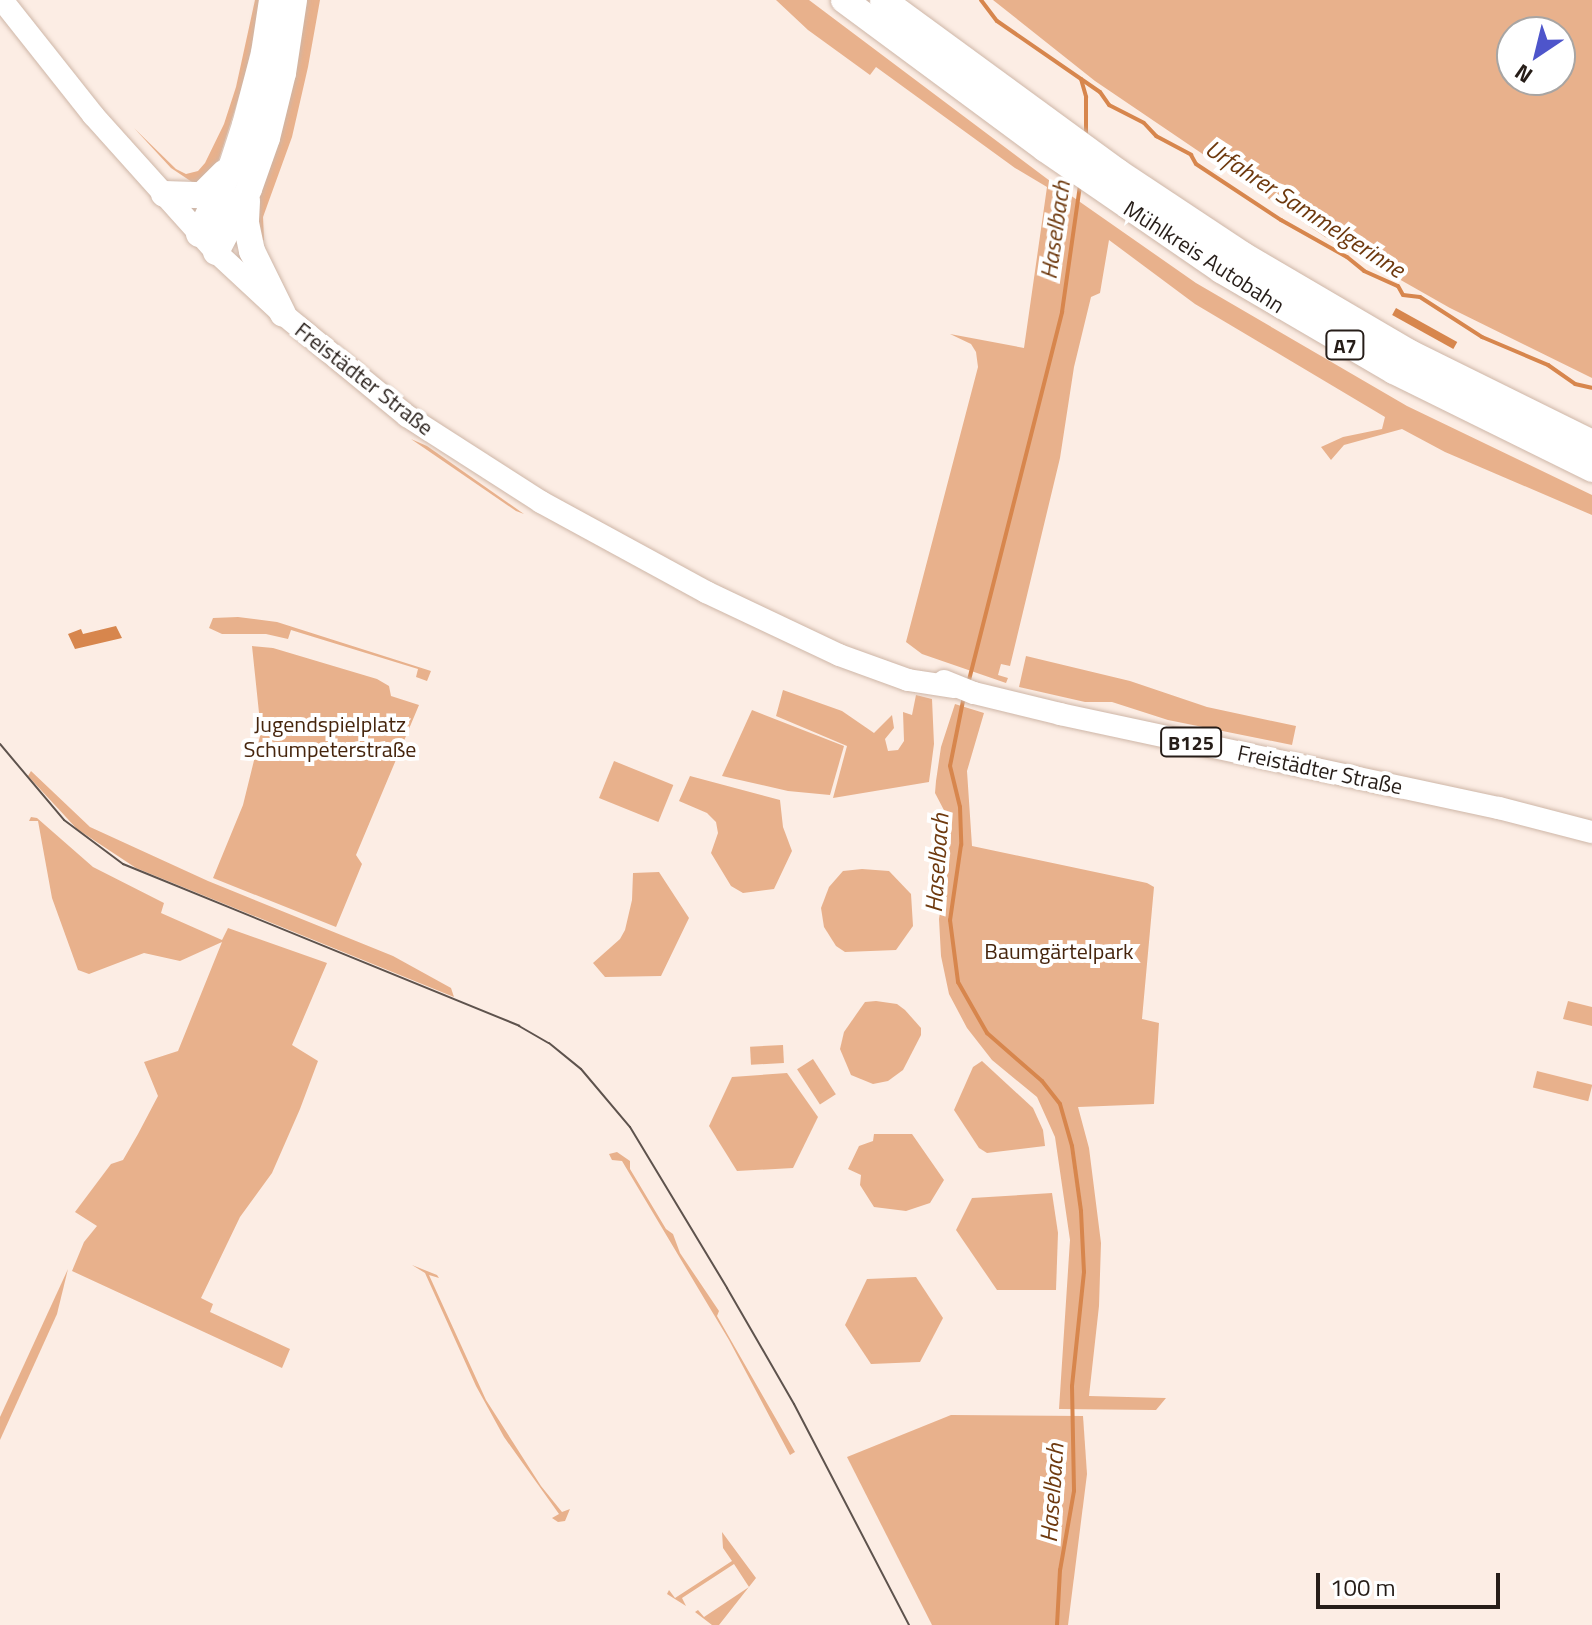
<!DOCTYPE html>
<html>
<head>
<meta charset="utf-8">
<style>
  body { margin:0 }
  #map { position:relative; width:1592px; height:1625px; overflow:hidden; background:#fcede4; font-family:"Titillium Web",sans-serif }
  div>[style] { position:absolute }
  .green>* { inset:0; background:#e8b18c; transform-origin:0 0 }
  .water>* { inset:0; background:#d7864d; transform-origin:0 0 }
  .stream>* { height:4px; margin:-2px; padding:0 2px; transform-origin:2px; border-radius:2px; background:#d7864d }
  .roads { filter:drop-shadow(0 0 2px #ceb6a7) drop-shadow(0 0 2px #ceb6a7) }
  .primary>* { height:22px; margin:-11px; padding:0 11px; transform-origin:11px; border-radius:11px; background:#fff }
  .motorway>* { height:26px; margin:-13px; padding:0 13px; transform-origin:13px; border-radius:13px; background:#fff }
  .tram>* { height:2px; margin:-1px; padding:0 1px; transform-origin:1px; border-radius:1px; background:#5e534d }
  span { translate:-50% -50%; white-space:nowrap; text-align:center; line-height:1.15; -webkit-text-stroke:8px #fff; paint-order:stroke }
  .shield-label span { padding:2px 6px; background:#fff; border:2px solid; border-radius:6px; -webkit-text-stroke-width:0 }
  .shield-label { font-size:20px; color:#261d18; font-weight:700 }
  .street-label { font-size:22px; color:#261d18 }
  .park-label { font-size:22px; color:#46250d }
  .water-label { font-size:24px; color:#6e390e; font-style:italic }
  .north { position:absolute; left:1496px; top:16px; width:80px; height:80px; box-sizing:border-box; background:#fff; border:2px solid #a8a5a3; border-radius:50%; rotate:215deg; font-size:22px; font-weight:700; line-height:32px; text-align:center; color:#261d18 }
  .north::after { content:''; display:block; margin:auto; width:28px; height:36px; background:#4e55cb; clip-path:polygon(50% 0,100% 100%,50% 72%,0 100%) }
  .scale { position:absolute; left:1316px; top:1573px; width:184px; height:36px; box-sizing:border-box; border:4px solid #261d18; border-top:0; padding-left:10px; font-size:24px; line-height:28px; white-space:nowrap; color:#261d18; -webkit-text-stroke:6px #fff; paint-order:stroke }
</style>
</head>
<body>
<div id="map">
  <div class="green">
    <div style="clip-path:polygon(255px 0,262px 0,244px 81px,219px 159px,206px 183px,192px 182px,171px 168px,134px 128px,176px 169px,186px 174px,198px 171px,205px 163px,224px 124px,236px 87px)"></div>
    <div style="clip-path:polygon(304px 0,320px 0,308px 67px,292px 137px,263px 217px,264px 240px,258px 242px,258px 185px)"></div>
    <div style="clip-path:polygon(776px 0,809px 0,1050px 181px,1196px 283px,1407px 406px,1592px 495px,1592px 515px,1445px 452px,1402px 429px,1344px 445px,1331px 460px,1321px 447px,1343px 437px,1382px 429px,1385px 417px,1195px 304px,1109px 240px,1100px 293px,1091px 297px,1074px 367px,1060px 458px,1010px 666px,1001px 664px,998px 675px,1008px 678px,1006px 683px,922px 654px,906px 642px,978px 367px,976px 352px,971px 344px,950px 334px,1024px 348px,1047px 187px,1015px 168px,876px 67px,870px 75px,808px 30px)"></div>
    <div style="clip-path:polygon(evenodd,993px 0,1592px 0,1592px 378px,1450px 308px,1325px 237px,1095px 81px,993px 0,1512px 32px,1560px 32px,1560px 80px,1512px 80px,1512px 32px)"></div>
    <div style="clip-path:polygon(411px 439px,427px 446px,524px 514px,516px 511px)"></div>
    <div style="clip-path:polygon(238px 617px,277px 622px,431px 671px,427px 681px,416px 677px,418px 669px,291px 630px,288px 639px,266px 634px,222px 634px,209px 628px,213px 618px)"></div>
    <div style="clip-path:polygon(252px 646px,273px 648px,377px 679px,389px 686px,391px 696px,419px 705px,356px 855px,362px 864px,336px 927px,213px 878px,243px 805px,261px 732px)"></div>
    <div style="clip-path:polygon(1026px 656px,1130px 681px,1207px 707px,1296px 726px,1292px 745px,1168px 720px,1112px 702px,1085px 702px,1019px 687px)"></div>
    <div style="clip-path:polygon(783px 690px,842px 711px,874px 733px,892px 715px,894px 728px,885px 739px,888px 751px,898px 750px,904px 741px,903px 712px,912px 715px,916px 695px,932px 699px,934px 744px,929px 782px,833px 798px,847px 746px,776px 716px)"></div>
    <div style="clip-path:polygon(955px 704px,984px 713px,967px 771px,972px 846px,1147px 883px,1154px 887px,1142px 1019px,1159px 1023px,1154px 1104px,1078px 1107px,1089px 1148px,1101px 1243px,1099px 1306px,1089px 1396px,1166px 1398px,1156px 1410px,1059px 1409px,1070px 1240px,1055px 1137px,1037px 1097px,992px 1060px,967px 1028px,949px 994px,941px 956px,939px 919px,949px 850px,947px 816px,935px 793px,936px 781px,941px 747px)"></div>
    <div style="clip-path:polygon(752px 710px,844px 746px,830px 795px,788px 791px,722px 776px)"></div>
    <div style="left:614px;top:761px;width:64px;height:40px;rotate:22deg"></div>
    <div style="clip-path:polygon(31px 771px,90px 827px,208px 881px,393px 956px,451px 988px,454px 997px,136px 868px,77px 829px,28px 776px)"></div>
    <div style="clip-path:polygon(690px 776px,780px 800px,783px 827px,792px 851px,774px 889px,743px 893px,731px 886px,711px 853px,718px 833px,716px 822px,707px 813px,679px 801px)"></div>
    <div style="clip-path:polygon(31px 817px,37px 818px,93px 867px,164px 903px,161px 913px,222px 940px,228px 928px,327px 963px,292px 1045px,318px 1061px,300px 1109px,272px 1173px,240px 1217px,201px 1298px,213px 1304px,210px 1312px,290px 1349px,282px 1368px,72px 1271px,84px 1242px,97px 1226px,75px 1212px,111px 1164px,123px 1160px,138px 1134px,158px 1096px,144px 1062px,178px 1051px,222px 942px,180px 961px,144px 953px,89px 974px,78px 970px,52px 898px,38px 821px,29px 821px)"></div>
    <div style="clip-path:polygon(862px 869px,889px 871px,911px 894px,913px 926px,896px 950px,845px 952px,836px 946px,824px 927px,821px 908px,829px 887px,843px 871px)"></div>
    <div style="clip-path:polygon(659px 872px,689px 918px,661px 976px,605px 977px,593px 963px,620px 939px,625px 930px,632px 900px,633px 873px)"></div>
    <div style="clip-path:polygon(876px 1001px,897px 1004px,905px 1010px,921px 1028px,921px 1035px,903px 1070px,888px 1081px,873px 1084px,851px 1075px,840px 1049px,844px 1032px,860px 1009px,865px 1002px)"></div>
    <div style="clip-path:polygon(1568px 1001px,1592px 1007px,1592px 1026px,1563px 1019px)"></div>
    <div style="left:783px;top:1045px;width:18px;height:33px;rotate:87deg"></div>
    <div style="left:813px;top:1059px;width:42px;height:19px;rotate:57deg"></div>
    <div style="clip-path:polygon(982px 1061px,1033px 1108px,1043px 1130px,1045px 1146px,987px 1153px,979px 1148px,954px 1110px,973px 1067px)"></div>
    <div style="left:1537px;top:1071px;width:57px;height:17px;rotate:14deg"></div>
    <div style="clip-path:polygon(787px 1073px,818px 1117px,793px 1168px,737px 1171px,709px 1126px,732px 1077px)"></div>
    <div style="clip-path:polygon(874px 1134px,912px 1134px,944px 1180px,930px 1203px,906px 1211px,874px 1207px,860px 1185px,861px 1175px,848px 1169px,859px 1146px,873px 1141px)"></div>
    <div style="clip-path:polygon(617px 1152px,630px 1161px,630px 1169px,666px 1229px,673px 1234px,680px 1253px,719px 1311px,717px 1316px,795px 1452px,790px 1455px,729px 1340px,622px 1161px,612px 1160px,609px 1154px)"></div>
    <div style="clip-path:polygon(1052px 1193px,1058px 1233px,1056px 1290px,997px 1290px,956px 1230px,972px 1198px)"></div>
    <div style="clip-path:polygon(412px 1265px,437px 1275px,439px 1278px,429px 1275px,486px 1400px,541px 1486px,562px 1512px,570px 1509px,565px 1521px,558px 1522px,552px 1518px,559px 1514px,504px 1437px,476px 1386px,425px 1273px)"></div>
    <div style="clip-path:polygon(68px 1269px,57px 1314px,0 1440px,0 1417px)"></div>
    <div style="clip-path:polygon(916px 1277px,943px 1318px,920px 1362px,871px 1364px,845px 1325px,867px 1279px)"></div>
    <div style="clip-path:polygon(951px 1415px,1083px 1416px,1087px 1474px,1068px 1625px,932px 1625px,847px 1457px)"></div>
    <div style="clip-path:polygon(722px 1532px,756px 1578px,719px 1625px,712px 1625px,695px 1612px,698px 1610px,704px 1617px,749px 1587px,734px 1564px,682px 1598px,686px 1606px,667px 1594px,669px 1590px,675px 1598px,732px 1561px,723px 1548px)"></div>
  </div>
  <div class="water">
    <div style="left:1396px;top:308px;width:70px;height:8px;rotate:29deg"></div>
    <div style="clip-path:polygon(116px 626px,122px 638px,75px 649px,68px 634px,81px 629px,83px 634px)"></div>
  </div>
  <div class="stream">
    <div style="left:981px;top:0;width:26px;rotate:53deg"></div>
    <div style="left:997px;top:21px;width:125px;rotate:34.6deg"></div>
    <div style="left:1100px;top:92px;width:16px;rotate:55deg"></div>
    <div style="left:1109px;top:105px;width:39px;rotate:27deg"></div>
    <div style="left:1144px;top:123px;width:18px;rotate:47deg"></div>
    <div style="left:1156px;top:136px;width:40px;rotate:28deg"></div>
    <div style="left:1191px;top:155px;width:10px;rotate:61deg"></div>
    <div style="left:1196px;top:164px;width:102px;rotate:33.4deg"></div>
    <div style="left:1281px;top:220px;width:76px;rotate:29.3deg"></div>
    <div style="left:1347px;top:257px;width:22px;rotate:39deg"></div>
    <div style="left:1364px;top:271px;width:37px;rotate:24deg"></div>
    <div style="left:1398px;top:286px;width:10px;rotate:61deg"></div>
    <div style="left:1403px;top:295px;width:17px;rotate:7deg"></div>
    <div style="left:1420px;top:297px;width:74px;rotate:32.8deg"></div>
    <div style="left:1482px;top:337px;width:72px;rotate:23deg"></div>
    <div style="left:1548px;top:365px;width:33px;rotate:35deg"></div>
    <div style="left:1575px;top:384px;width:17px;rotate:13deg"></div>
    <div style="left:1081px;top:79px;width:19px;rotate:74deg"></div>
    <div style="left:1086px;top:97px;width:40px;rotate:90deg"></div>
    <div style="left:968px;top:684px;width:384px;rotate:-75.8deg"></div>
    <div style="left:1062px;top:312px;width:127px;rotate:-81.9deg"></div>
    <div style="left:964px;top:696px;width:71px;rotate:101.3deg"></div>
    <div style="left:950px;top:766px;width:42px;rotate:76.3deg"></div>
    <div style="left:960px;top:807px;width:38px;rotate:88deg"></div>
    <div style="left:961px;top:845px;width:76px;rotate:98.3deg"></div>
    <div style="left:950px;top:920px;width:63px;rotate:82.6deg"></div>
    <div style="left:958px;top:982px;width:59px;rotate:60.4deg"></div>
    <div style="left:987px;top:1033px;width:73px;rotate:41.1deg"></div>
    <div style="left:1042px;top:1081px;width:29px;rotate:52deg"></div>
    <div style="left:1060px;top:1104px;width:44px;rotate:74.1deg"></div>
    <div style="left:1072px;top:1146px;width:66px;rotate:82.1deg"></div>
    <div style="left:1081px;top:1211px;width:61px;rotate:87.2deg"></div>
    <div style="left:1084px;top:1272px;width:115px;rotate:96deg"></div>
    <div style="left:1072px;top:1386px;width:105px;rotate:88.9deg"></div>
    <div style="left:1074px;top:1491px;width:80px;rotate:100deg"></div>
    <div style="left:1060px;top:1570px;width:55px;rotate:93.1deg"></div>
  </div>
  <div class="roads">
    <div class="primary">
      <div style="left:2px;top:0;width:147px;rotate:51.6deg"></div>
      <div style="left:93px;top:115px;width:184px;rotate:48.1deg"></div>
      <div style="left:216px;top:252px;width:91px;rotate:42.8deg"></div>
      <div style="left:283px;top:314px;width:161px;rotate:39.4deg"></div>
      <div style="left:407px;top:416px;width:159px;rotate:32.7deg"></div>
      <div style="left:541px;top:502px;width:188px;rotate:28.6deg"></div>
      <div style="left:706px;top:592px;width:147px;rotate:25.3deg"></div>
      <div style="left:839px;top:655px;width:73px;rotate:19.9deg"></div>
      <div style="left:908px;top:680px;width:47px;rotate:8.7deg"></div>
      <div style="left:944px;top:681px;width:32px;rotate:22deg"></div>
      <div style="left:974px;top:693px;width:89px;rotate:13.7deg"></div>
      <div style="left:1060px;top:714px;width:449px;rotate:12.1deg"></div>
      <div style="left:1499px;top:808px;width:96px;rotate:14.5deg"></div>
    </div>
    <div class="motorway">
      <div style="left:844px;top:0;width:250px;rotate:36.5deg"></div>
      <div style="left:1045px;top:149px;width:214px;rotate:34.5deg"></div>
      <div style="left:1221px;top:270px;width:200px;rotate:30.3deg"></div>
      <div style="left:1394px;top:371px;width:221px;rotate:26.3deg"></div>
      <div style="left:883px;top:0;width:291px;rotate:36.2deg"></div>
      <div style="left:1118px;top:172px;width:150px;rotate:33.6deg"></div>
      <div style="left:1243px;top:255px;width:194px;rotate:30.4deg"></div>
      <div style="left:1410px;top:353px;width:203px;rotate:26.3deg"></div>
      <div style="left:164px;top:194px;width:38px;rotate:2deg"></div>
      <div style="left:202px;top:195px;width:31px;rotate:-45deg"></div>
      <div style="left:247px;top:201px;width:22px;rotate:93deg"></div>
      <div style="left:246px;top:223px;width:29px;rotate:78deg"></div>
      <div style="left:252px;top:251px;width:70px;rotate:63.8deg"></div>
      <div style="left:199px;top:234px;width:76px;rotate:-64.4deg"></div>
      <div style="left:232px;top:165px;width:42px;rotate:-72deg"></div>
      <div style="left:245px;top:125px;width:74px;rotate:-75.2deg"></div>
      <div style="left:264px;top:53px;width:54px;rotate:-81.4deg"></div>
      <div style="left:216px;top:252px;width:71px;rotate:-62.4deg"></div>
      <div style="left:249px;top:189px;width:54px;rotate:-70.6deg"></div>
      <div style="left:267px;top:138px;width:67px;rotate:-76.2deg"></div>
      <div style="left:283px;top:73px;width:74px;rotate:-81.4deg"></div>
    </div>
  </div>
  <div class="tram">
    <div style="left:0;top:744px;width:99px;rotate:49.9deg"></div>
    <div style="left:64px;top:820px;width:74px;rotate:36.7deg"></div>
    <div style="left:123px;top:864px;width:428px;rotate:22.2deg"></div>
    <div style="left:519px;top:1026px;width:34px;rotate:30deg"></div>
    <div style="left:549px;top:1043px;width:41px;rotate:39.1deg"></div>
    <div style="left:581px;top:1069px;width:76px;rotate:49.8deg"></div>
    <div style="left:630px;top:1127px;width:188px;rotate:58.9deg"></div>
    <div style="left:727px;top:1288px;width:134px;rotate:60deg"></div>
    <div style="left:794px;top:1404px;width:249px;rotate:62.5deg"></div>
  </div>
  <div class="shield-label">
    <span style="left:1345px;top:345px">A7</span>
    <span style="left:1191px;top:742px">B125</span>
  </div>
  <div class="street-label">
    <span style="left:1204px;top:257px;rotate:33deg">Mühlkreis Autobahn</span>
    <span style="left:364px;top:379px;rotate:38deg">Freistädter Straße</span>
    <span style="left:1320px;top:770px;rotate:12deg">Freistädter Straße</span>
  </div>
  <div class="park-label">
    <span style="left:330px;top:737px">Jugendspielplatz<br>Schumpeterstraße</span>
    <span style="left:1059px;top:952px">Baumgärtelpark</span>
  </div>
  <div class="water-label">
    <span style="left:1305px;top:209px;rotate:33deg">Urfahrer Sammelgerinne</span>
    <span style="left:1055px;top:230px;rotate:-82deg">Haselbach</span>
    <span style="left:937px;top:863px;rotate:-86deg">Haselbach</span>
    <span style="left:1052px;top:1493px;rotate:-86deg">Haselbach</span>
  </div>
  <div class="north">N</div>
  <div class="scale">100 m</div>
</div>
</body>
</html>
